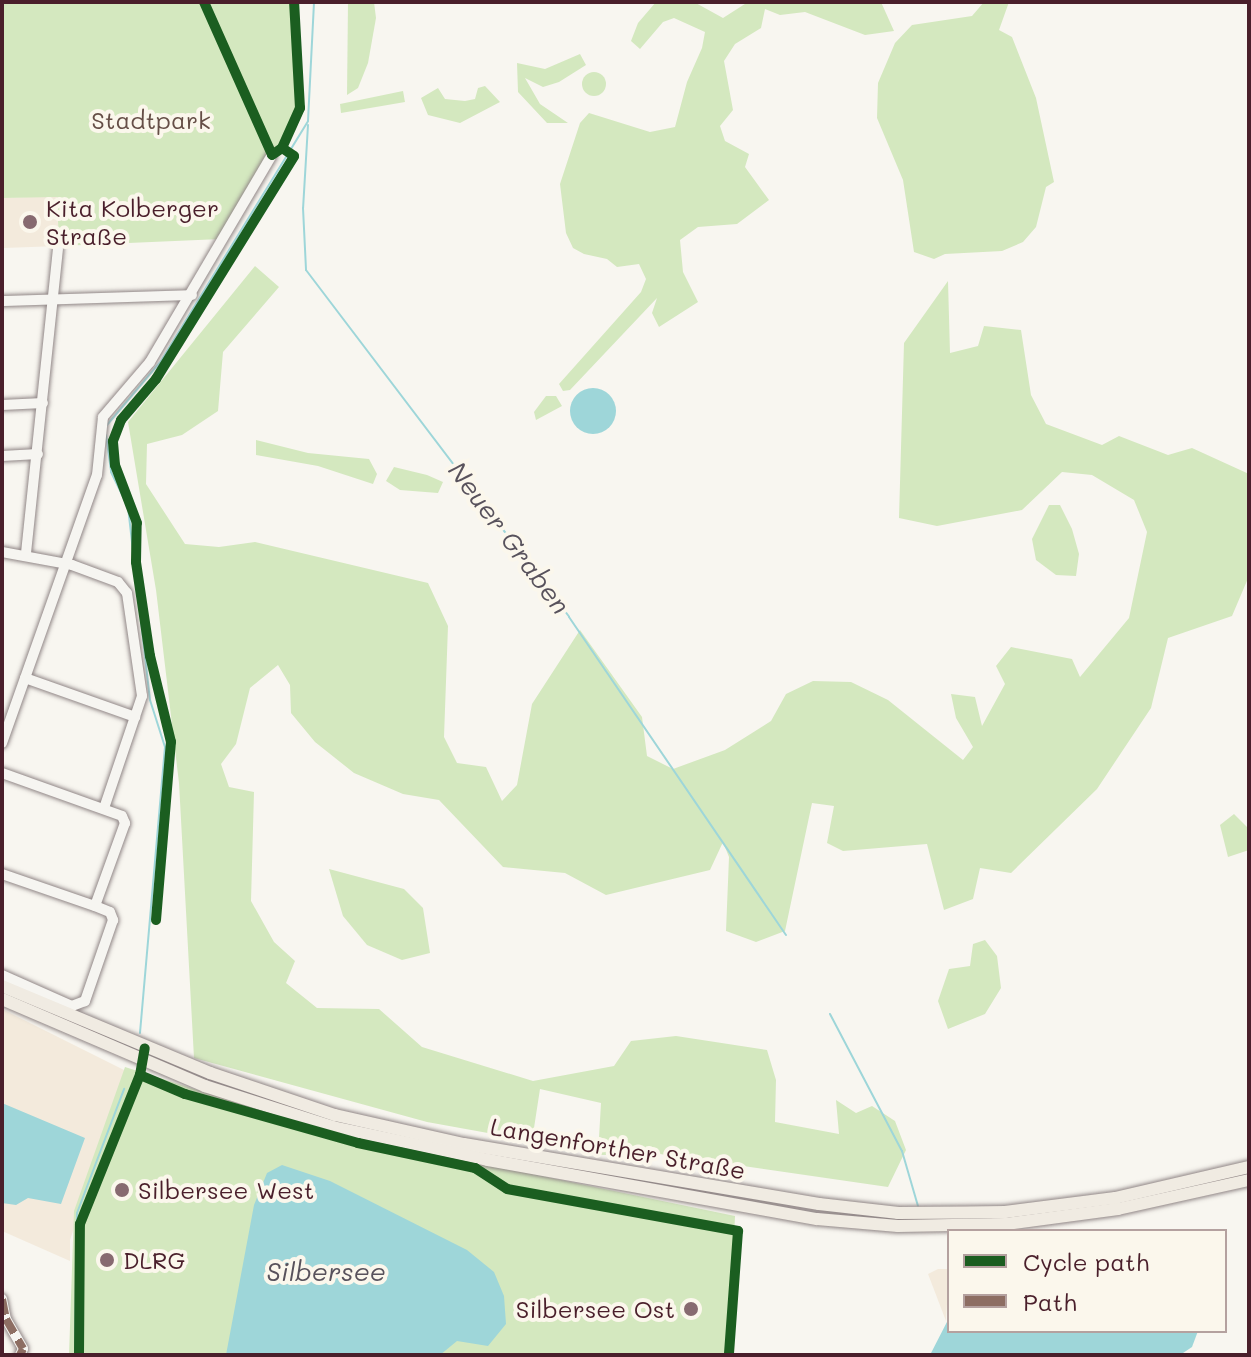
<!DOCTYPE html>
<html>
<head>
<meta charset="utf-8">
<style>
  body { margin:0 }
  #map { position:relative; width:1251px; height:1357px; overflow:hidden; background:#f8f6f0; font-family:Mali,sans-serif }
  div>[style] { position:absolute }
  .built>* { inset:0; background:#f3eadc; transform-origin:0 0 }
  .green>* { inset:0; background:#d4e8bf }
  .round { border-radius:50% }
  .water>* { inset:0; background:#9ed6d9 }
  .stream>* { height:2px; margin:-1px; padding:0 1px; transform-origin:1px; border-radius:1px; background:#9ed6d9 }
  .roads { filter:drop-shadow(0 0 2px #918787) drop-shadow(0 0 2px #918787) }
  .minor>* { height:10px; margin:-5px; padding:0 5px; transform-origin:5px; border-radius:5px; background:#f6f5f1 }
  .major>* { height:12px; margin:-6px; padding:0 6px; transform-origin:6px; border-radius:6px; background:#f0ebe2 }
  .quiet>* { height:8px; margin-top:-4px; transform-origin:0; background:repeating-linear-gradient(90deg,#8d6e63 0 16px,transparent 0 24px) }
  .cycleway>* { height:10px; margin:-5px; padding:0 5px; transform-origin:5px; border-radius:5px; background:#1b5e20 }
  .dots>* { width:22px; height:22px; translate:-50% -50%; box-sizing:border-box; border:4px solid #fbf7ec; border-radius:50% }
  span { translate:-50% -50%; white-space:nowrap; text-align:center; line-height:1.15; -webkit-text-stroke:8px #fbf7ec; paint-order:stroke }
  .park-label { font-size:24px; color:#654e46 }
  .poi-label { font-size:24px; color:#4a1f2b }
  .left { translate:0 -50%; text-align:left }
  .right { translate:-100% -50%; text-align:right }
  .street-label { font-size:24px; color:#4a1f2b }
  .water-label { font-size:26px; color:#58525c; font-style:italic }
  .frame { position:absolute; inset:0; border:4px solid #4a1f2b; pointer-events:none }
  .legend { position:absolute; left:947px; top:1229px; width:280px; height:104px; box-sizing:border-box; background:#fbf7ec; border:2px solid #b4a19f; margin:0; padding:10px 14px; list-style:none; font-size:24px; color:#4a1f2b }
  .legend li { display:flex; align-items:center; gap:16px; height:40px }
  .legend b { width:40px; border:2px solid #b4a19f }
</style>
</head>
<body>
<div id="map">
  <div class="built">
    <div style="left:57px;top:196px;width:50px;height:55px;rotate:88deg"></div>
    <div style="clip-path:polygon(2px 1009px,126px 1071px,70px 1240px,70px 1261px,2px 1231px)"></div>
    <div style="clip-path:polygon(938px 1269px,949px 1269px,946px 1321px,928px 1274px)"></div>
  </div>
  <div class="green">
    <div style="clip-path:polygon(2px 2px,293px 2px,297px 116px,221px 239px,59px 246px,57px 197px,2px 198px)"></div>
    <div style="clip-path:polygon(348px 2px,374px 2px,376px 18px,368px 63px,358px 88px,347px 95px)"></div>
    <div style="clip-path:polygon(656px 2px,694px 2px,723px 18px,748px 2px,881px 2px,894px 31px,865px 35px,805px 12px,780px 15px,765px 9px,761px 28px,735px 44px,724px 61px,733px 110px,720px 126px,725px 141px,749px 154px,745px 167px,769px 200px,737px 224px,698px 227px,680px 240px,683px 272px,698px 302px,659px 327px,652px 313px,657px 298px,570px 390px,563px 391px,559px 384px,641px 292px,646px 279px,639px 264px,617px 267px,607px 259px,584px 254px,573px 248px,566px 233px,560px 184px,580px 123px,589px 113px,650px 132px,675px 127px,687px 82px,702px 48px,705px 32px,674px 18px,663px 22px,640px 49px,631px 41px,638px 23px)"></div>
    <div style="clip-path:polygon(984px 2px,1009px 2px,999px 30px,1012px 37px,1036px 98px,1054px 182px,1046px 187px,1036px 227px,1023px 242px,1002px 251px,945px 254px,934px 259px,914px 252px,903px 180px,877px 118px,878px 83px,895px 43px,912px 25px,972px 16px)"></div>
    <div style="clip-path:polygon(580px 54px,586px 65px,559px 82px,543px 87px,525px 78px,540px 104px,568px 123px,547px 123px,518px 92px,517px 63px,545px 69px)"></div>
    <div class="round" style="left:582px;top:72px;width:24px;height:24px"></div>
    <div style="clip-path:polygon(485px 86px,500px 102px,460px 123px,428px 115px,421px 98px,438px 88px,445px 99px,465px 101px,475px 99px,478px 88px)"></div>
    <div style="clip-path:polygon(403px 91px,405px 102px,341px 113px,340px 104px)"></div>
    <div style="clip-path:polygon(255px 266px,279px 287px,223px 352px,218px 411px,182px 435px,147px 444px,146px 484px,185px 544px,219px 547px,255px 542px,428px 583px,448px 626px,444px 737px,457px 763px,486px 767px,502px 801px,517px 785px,532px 704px,580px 630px,642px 717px,647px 756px,673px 769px,725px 750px,771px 721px,786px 694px,813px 681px,851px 682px,888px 700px,963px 760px,973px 747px,956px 718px,951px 694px,975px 697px,982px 726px,1005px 684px,996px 666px,1011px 647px,1072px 659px,1080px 677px,1129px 618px,1147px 532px,1134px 500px,1092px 475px,1062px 472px,1022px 510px,937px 526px,899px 518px,904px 343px,948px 281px,950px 353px,978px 346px,984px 326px,1021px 330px,1031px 395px,1046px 424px,1102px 445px,1119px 436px,1168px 455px,1192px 448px,1249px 474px,1249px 576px,1232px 616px,1168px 638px,1151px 708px,1097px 789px,1011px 873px,980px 868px,973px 899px,944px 910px,927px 844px,843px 851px,827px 843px,834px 806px,812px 803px,785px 931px,756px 942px,726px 931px,729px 857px,723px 842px,710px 870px,606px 895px,565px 873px,503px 867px,439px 800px,403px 794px,354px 773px,315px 742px,291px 713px,290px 685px,278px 665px,250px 688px,236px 744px,221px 764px,229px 787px,254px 792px,251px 901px,274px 942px,295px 961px,286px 983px,317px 1008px,379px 1009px,422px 1047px,533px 1081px,614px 1066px,631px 1041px,676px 1036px,767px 1050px,776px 1080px,775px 1122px,839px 1134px,836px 1100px,856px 1113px,872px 1106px,895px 1121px,906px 1150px,888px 1187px,660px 1154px,598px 1155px,601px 1103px,540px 1089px,532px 1141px,427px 1122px,194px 1058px,179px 783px,156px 590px,128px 422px)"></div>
    <div style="clip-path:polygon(546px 396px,556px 396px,562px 406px,536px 420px,534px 412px)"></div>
    <div style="clip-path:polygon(256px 440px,308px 453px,369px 459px,377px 474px,373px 484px,318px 466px,256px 455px)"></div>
    <div style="clip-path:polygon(394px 467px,427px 475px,443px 482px,438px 493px,400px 490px,386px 481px)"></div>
    <div style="clip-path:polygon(1049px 505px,1060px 505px,1072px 529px,1079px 554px,1076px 576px,1056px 575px,1036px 560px,1032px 539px)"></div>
    <div style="clip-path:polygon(1234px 814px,1249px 829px,1249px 850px,1228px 857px,1220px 825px)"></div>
    <div style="clip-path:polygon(329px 869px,404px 889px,423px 908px,430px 953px,402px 960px,367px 945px,343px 916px)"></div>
    <div style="clip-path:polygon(985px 940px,997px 956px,1001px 988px,985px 1014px,948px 1029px,938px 1001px,949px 969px,970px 966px,973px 944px)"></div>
    <div style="clip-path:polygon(125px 1067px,330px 1132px,735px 1216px,729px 1355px,69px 1355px,74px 1211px)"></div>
  </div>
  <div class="water">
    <div class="round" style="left:570px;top:388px;width:46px;height:46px"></div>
    <div style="clip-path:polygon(2px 1103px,85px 1138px,61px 1204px,28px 1198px,16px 1205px,2px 1203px)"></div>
    <div style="clip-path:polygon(282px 1165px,330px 1181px,467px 1250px,494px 1272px,504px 1296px,506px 1324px,488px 1346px,457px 1341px,440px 1355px,226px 1355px,254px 1205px,267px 1173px)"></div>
    <div style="clip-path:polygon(949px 1318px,949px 1331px,1198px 1331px,1192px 1347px,1180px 1355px,930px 1355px)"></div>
  </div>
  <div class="stream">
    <div style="left:308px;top:125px;width:83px;rotate:93.4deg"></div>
    <div style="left:303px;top:208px;width:62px;rotate:87.2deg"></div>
    <div style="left:306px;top:270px;width:435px;rotate:52.8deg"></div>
    <div style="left:569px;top:617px;width:385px;rotate:55.7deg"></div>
    <div style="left:107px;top:425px;width:84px;rotate:-49.8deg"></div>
    <div style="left:161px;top:361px;width:281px;rotate:-58.5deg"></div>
    <div style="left:308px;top:121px;width:119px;rotate:-87.1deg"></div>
    <div style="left:106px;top:435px;width:37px;rotate:82deg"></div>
    <div style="left:111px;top:472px;width:39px;rotate:64deg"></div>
    <div style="left:128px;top:507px;width:194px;rotate:83.5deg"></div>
    <div style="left:150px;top:700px;width:49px;rotate:72.3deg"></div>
    <div style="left:165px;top:747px;width:287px;rotate:95deg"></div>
    <div style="left:830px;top:1014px;width:155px;rotate:62.3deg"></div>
    <div style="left:902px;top:1151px;width:57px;rotate:73.8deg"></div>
    <div style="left:75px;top:1355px;width:142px;rotate:-89.2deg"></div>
    <div style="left:77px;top:1213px;width:133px;rotate:-69.2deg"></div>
  </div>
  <div class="roads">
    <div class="minor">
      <div style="left:2px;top:301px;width:190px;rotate:-1.8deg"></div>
      <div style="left:2px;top:405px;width:41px;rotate:-2.8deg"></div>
      <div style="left:2px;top:456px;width:36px;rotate:-3deg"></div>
      <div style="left:2px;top:552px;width:71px;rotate:10.5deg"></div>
      <div style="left:72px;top:565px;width:49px;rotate:20.3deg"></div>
      <div style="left:118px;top:582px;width:14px;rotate:51deg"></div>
      <div style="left:127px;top:593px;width:104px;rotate:81.7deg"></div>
      <div style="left:142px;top:696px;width:118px;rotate:108.7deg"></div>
      <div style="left:26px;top:553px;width:306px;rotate:-84deg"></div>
      <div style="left:25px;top:678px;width:117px;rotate:19.5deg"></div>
      <div style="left:2px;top:743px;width:284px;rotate:-70.5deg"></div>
      <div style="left:97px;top:475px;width:58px;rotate:-84.1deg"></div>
      <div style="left:103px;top:417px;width:72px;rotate:-49.5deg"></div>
      <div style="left:150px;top:362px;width:240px;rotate:-59.5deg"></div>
      <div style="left:2px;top:773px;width:127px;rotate:19.7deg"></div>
      <div style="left:122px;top:816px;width:8px;rotate:67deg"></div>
      <div style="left:125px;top:823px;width:88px;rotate:109.9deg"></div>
      <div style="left:95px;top:906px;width:16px;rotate:22deg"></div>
      <div style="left:110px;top:912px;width:9px;rotate:69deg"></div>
      <div style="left:113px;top:920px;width:86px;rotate:109.1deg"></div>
      <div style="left:85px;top:1001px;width:14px;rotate:159deg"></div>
      <div style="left:72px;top:1006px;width:77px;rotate:-156.1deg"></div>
      <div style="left:2px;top:874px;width:98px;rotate:19deg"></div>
      <div style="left:2px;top:1299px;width:20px;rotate:79deg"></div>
      <div style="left:6px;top:1319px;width:34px;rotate:60deg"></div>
      <div style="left:23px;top:1349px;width:7px;rotate:117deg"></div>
    </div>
    <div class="major">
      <div style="left:2px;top:986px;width:225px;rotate:22.7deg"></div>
      <div style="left:210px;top:1073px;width:132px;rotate:18.6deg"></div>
      <div style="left:335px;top:1115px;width:132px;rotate:12.7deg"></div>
      <div style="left:464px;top:1144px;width:360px;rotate:9.6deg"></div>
      <div style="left:819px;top:1204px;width:80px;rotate:6.5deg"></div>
      <div style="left:898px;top:1213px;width:107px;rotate:-0.5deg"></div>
      <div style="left:1005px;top:1212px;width:111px;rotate:-7.3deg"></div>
      <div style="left:1115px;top:1198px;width:138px;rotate:-13deg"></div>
      <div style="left:2px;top:999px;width:221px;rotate:23.2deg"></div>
      <div style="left:205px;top:1086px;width:134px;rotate:17.8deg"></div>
      <div style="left:333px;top:1127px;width:158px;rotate:12deg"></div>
      <div style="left:488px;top:1160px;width:334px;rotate:10.2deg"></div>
      <div style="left:817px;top:1219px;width:81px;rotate:4.9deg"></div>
      <div style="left:898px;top:1226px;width:108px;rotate:-1.1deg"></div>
      <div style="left:1006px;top:1224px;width:113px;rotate:-7.6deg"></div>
      <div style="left:1118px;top:1209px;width:134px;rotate:-12.5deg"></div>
    </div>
  </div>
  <div class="quiet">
    <div style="left:2px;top:1299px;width:20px;rotate:79deg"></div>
    <div style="left:6px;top:1319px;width:34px;rotate:60deg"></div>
    <div style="left:23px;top:1349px;width:7px;rotate:117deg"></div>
  </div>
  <div class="cycleway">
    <div style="left:204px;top:2px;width:167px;rotate:66deg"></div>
    <div style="left:272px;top:155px;width:12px;rotate:-35deg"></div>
    <div style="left:282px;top:148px;width:44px;rotate:-65.8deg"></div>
    <div style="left:300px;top:108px;width:106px;rotate:-93.2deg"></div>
    <div style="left:156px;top:920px;width:179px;rotate:-85.2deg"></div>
    <div style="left:171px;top:742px;width:89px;rotate:-103.7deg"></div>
    <div style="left:150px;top:656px;width:95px;rotate:-98.5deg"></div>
    <div style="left:136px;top:562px;width:39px;rotate:-89deg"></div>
    <div style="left:137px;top:523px;width:62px;rotate:-110.8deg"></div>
    <div style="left:115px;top:465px;width:24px;rotate:-95deg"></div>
    <div style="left:113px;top:441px;width:22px;rotate:-69deg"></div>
    <div style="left:121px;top:420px;width:54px;rotate:-49.5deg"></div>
    <div style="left:156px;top:379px;width:262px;rotate:-58.2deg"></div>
    <div style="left:294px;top:156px;width:14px;rotate:-146deg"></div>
    <div style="left:140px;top:1075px;width:49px;rotate:22.9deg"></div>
    <div style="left:185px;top:1094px;width:180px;rotate:15.8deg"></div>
    <div style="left:358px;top:1143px;width:120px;rotate:12.1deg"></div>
    <div style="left:475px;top:1168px;width:38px;rotate:33deg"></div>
    <div style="left:507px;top:1189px;width:235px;rotate:10.3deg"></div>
    <div style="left:738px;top:1231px;width:124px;rotate:94.2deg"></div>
    <div style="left:79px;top:1355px;width:131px;rotate:-89.6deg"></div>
    <div style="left:80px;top:1224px;width:161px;rotate:-68.1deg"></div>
    <div style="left:140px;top:1075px;width:27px;rotate:-80deg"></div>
  </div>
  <div class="dots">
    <div style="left:30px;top:222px;background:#876a70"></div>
    <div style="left:122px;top:1190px;background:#876a70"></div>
    <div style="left:107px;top:1260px;background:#876a70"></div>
    <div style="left:691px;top:1309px;background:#876a70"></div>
  </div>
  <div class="park-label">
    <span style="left:151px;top:120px">Stadtpark</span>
  </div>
  <div class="poi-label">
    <span class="left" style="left:46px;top:222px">Kita Kolberger<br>Straße</span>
    <span class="left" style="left:138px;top:1190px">Silbersee West</span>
    <span class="left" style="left:123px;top:1260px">DLRG</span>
    <span class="right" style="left:675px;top:1309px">Silbersee Ost</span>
  </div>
  <div class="street-label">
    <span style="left:618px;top:1148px;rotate:10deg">Langenforther Straße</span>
  </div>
  <div class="water-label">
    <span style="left:509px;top:538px;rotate:53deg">Neuer Graben</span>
    <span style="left:326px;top:1272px">Silbersee</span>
  </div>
  <div class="frame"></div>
  <ul class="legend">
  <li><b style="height:10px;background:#1b5e20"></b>Cycle path</li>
  <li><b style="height:10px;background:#8d6e63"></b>Path</li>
  </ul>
</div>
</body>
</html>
